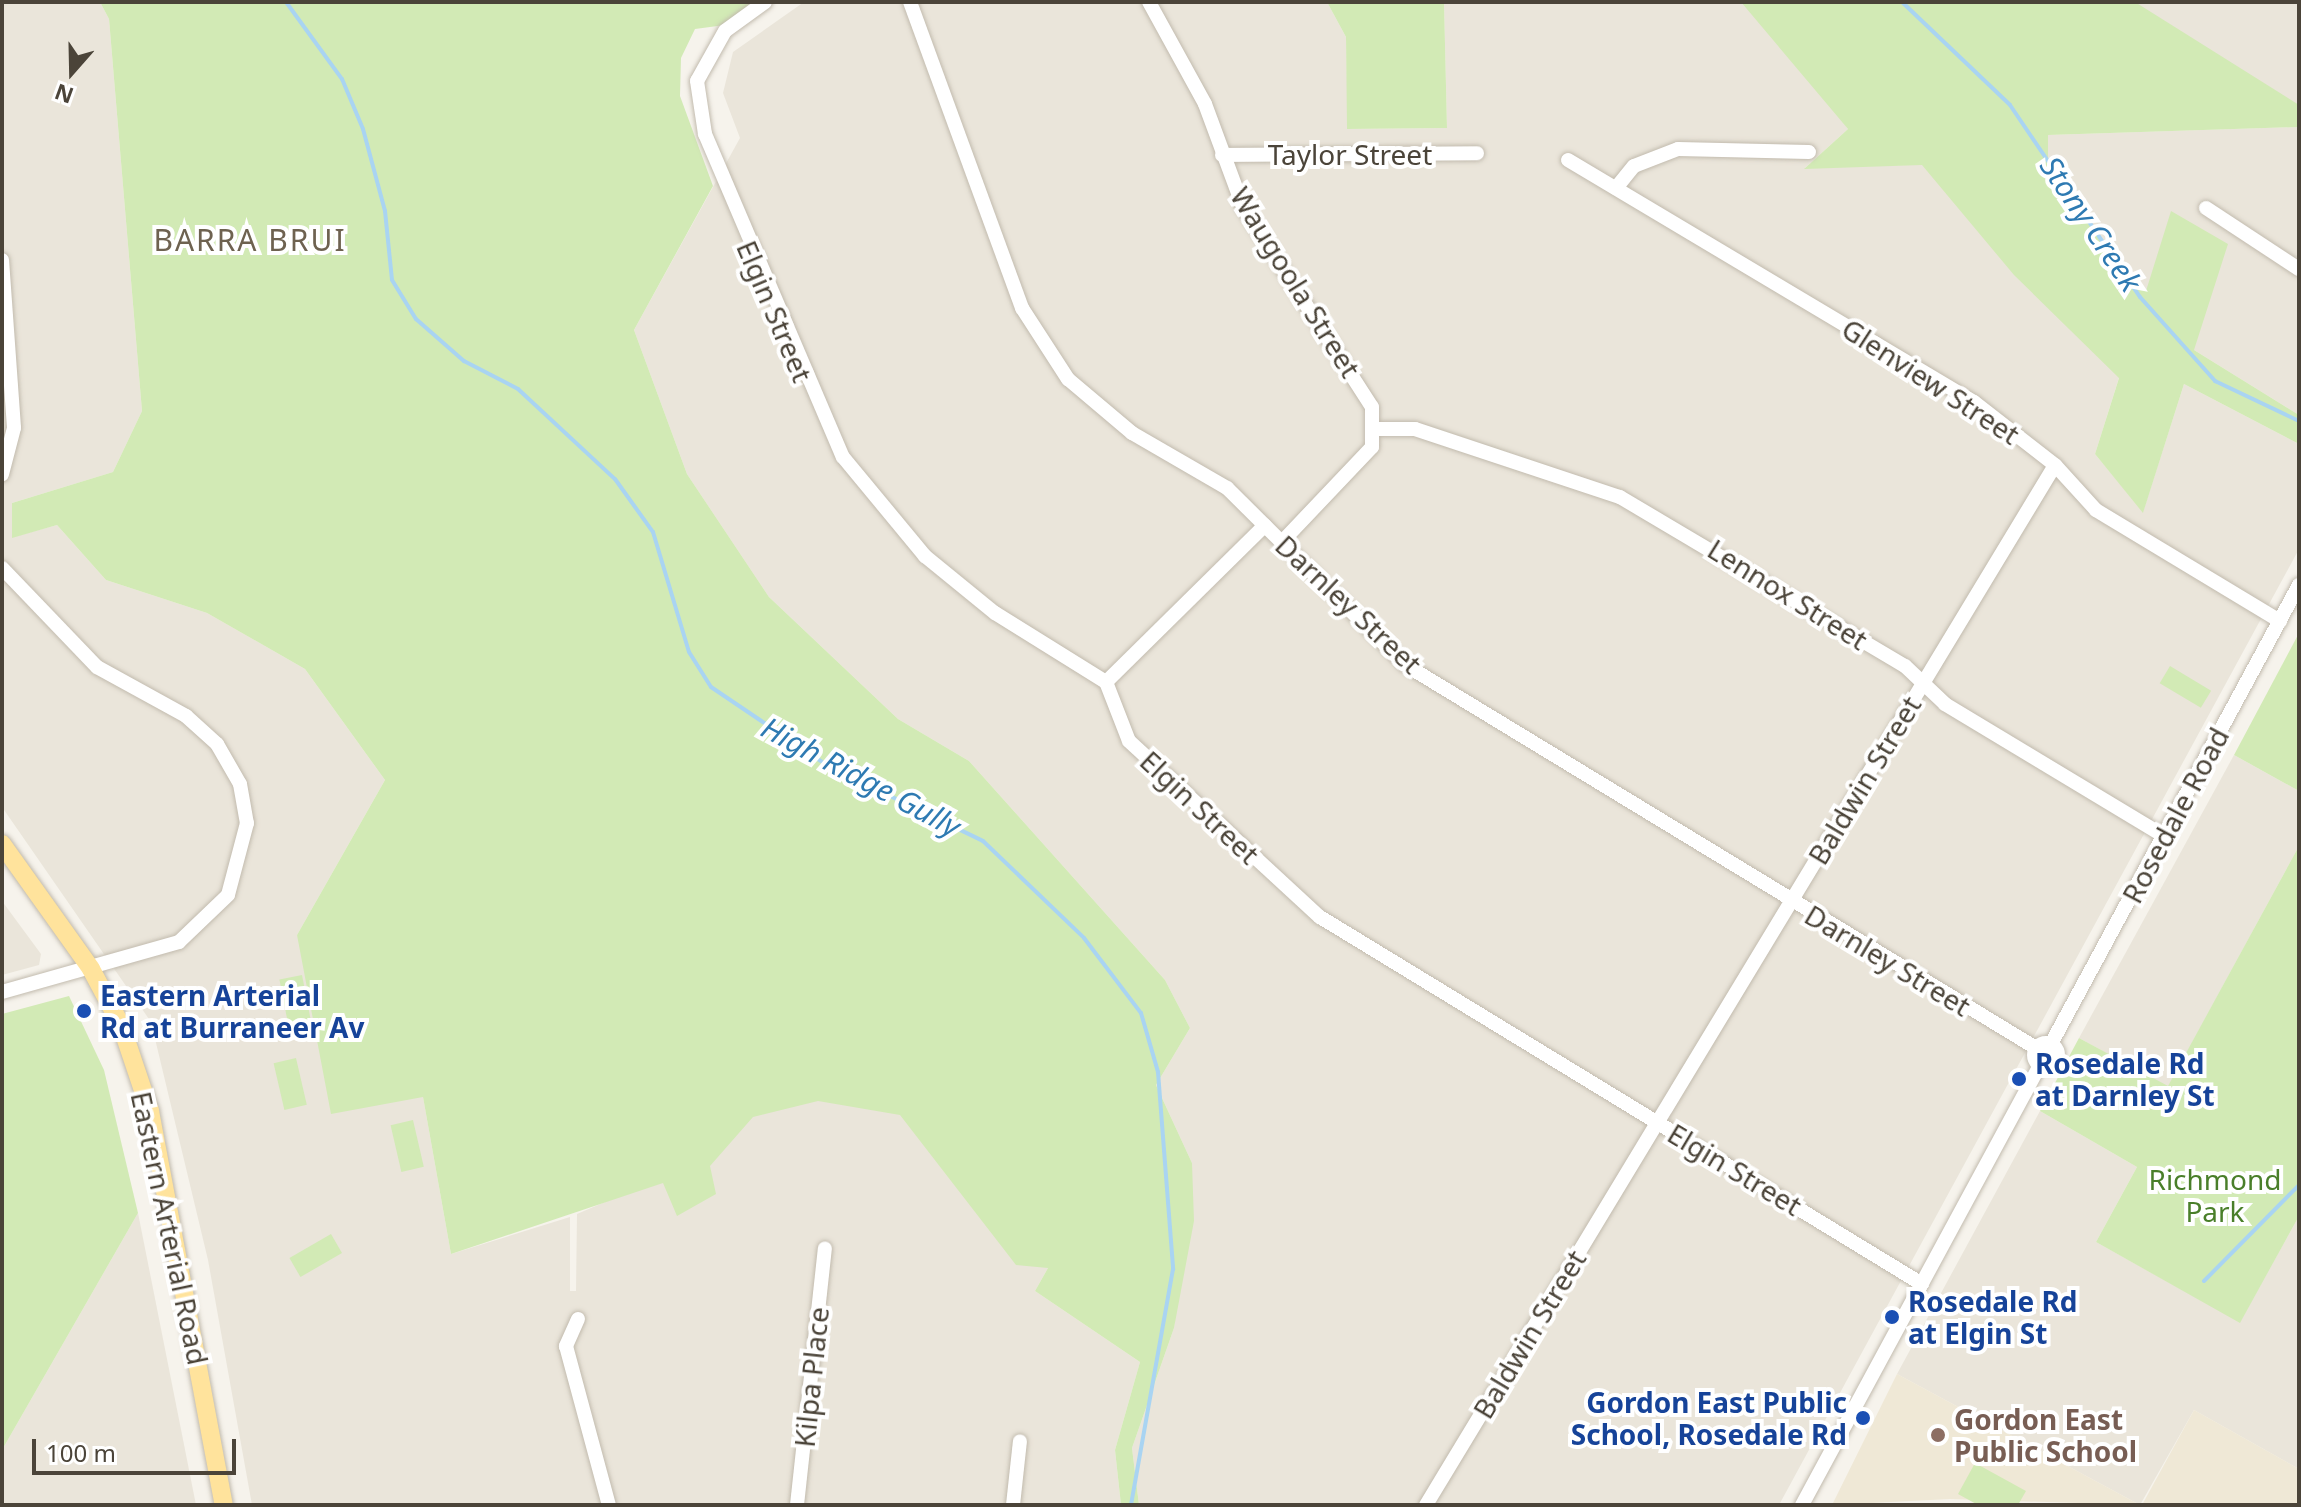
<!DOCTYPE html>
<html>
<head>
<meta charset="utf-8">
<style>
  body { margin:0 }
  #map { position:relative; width:2301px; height:1507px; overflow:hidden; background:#f6f3ec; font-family:"Noto Sans",sans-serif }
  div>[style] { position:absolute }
  .residential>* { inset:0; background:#eae5da }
  .education>* { inset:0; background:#efe8d6 }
  .green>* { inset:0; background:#d2eab5; transform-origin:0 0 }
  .stream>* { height:4px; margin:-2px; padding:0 2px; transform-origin:2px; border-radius:2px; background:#a9d4f2 }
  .roads { filter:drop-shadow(0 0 2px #c2bbae) drop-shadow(0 0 2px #c2bbae) }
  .minor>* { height:14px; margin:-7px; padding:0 7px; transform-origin:7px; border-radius:7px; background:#fff }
  .minor>.ring { margin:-7px; padding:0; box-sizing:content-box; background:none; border:14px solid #fff; border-radius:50% }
  .major>* { height:18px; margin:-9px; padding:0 9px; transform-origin:9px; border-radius:9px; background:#ffe39c }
  .dots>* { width:22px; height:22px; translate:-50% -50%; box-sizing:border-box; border:4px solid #fff; border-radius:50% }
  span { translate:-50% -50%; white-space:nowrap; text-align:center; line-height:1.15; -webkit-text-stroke:8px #fff; paint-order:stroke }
  .street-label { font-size:28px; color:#4b4439 }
  .transit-label { font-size:28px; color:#164399; font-weight:700 }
  .left { translate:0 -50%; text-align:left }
  .right { translate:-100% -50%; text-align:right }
  .park-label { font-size:28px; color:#4a7f2a }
  .education-label { font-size:28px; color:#785e54; font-weight:700 }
  .water-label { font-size:30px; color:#2e7ab2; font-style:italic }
  .neighbourhood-label { font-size:30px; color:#6e6250; letter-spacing:2px }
  .frame { position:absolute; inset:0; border:4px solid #4b4439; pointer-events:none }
  .north { position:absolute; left:32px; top:32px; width:80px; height:80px; -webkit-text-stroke:6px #fff; paint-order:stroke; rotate:200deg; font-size:22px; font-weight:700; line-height:32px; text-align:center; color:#4b4439 }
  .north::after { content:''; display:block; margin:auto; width:28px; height:36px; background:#4b4439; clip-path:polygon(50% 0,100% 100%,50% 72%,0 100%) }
  .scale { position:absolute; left:32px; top:1439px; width:204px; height:36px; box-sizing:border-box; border:4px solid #4b4439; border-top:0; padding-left:10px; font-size:24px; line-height:28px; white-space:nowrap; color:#4b4439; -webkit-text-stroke:6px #fff; paint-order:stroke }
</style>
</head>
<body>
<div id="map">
  <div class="residential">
    <div style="clip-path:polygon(2px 2px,100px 2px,109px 19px,142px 411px,113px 472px,12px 503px,13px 537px,57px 525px,106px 580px,207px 613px,305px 669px,385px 780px,297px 935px,423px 1097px,451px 1254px,570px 1217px,570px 1291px,576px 1291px,577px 1214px,654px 1181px,740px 943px,1048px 1268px,1035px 1291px,1140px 1362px,1115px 1450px,1121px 1505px,252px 1505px,208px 1260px,151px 1022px,2px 807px)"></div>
    <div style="clip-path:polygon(804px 2px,1327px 2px,1346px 37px,1348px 129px,1447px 128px,1444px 2px,1759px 2px,1848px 129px,1805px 168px,2041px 161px,2101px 253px,2144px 298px,2095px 454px,2143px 512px,2184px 384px,2299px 444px,2299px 549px,1779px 1505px,1139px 1505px,1132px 1448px,1174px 1328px,1192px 1163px,1156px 1085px,1190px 1028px,1165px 980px,969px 761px,898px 719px,769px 597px,687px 474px,634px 330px,740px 138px,723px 93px,733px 52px)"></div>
    <div style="clip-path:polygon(2051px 2px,2299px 2px,2299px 114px)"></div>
    <div style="clip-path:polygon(2299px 127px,2299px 415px,2194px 350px,2107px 249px,2048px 161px,2048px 135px)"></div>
    <div style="clip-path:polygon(2234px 755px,2299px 791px,2299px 846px,2168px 1087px,2079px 1038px)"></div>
    <div style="clip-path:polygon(2px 901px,41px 954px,39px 965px,2px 975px)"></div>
    <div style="clip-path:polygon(2040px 1111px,2137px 1167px,2096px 1242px,2240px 1322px,2299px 1216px,2299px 1469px,2194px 1410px,2140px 1505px,1897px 1374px)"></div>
    <div style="clip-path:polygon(138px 1213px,196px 1505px,2px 1505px,2px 1450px)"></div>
  </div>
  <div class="education">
    <div style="clip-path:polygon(1897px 1374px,2140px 1505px,1950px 1499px,1832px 1505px)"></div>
    <div style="clip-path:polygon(2194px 1410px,2299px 1469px,2299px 1505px,2142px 1505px)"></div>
  </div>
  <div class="green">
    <div style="clip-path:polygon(100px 2px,754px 2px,725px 25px,695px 29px,681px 58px,680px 96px,713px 186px,634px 330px,687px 474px,769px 597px,898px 719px,969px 761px,1165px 980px,1190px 1028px,1156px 1085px,1192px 1163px,1194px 1221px,1174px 1328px,1132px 1448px,1139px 1505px,1121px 1505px,1115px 1450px,1140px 1362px,1035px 1291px,1048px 1268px,1016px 1265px,900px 1115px,818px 1101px,753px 1117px,710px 1166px,716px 1194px,677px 1216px,663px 1183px,451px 1254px,423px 1097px,331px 1114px,297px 935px,385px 780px,305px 669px,207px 613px,106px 580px,57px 525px,12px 538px,12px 503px,113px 472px,142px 411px,109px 19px)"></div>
    <div style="clip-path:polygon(1327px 2px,1444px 2px,1447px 128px,1347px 129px,1346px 37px)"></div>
    <div style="clip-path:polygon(1741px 2px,2135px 2px,2299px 105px,2299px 127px,2048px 135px,2048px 160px,2107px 249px,2146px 291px,2171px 211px,2228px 244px,2194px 350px,2299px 415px,2299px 444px,2184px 384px,2143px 513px,2095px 454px,2119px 378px,2014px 275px,1922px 165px,1804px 169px,1848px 129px)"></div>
    <div style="clip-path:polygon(2299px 633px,2299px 791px,2234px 755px)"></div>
    <div style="left:2170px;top:666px;width:48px;height:20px;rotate:31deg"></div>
    <div style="clip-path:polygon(2299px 846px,2299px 1216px,2240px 1323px,2096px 1242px,2137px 1167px,2040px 1111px,2079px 1038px,2168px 1086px)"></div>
    <div style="left:302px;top:975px;width:49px;height:23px;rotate:79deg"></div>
    <div style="clip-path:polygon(69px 996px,104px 1070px,138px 1213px,2px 1450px,2px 1014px)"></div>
    <div style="left:296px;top:1058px;width:48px;height:23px;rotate:77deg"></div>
    <div style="left:413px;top:1120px;width:48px;height:23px;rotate:77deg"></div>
    <div style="left:331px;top:1234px;width:22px;height:48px;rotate:60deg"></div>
    <div style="clip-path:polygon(1975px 1463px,2026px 1491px,2018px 1505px,1978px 1505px,1958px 1494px)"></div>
  </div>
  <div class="stream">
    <div style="left:286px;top:2px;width:95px;rotate:54deg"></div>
    <div style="left:342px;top:79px;width:54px;rotate:67.2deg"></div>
    <div style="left:363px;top:129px;width:85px;rotate:75deg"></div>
    <div style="left:385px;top:211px;width:69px;rotate:84.2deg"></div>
    <div style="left:392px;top:280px;width:46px;rotate:58.4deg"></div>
    <div style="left:416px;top:319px;width:64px;rotate:41.2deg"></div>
    <div style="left:464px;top:361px;width:61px;rotate:27.4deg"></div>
    <div style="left:518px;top:389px;width:132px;rotate:42.9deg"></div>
    <div style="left:615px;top:479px;width:65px;rotate:54.4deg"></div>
    <div style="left:653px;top:532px;width:125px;rotate:73.3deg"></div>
    <div style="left:689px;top:652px;width:41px;rotate:57.8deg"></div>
    <div style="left:711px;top:687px;width:141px;rotate:34deg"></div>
    <div style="left:828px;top:766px;width:172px;rotate:25.8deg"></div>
    <div style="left:983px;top:841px;width:140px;rotate:43.8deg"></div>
    <div style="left:1084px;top:938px;width:94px;rotate:52.8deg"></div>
    <div style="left:1141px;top:1013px;width:61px;rotate:73.9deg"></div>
    <div style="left:1158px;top:1072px;width:198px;rotate:85.6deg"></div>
    <div style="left:1173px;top:1269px;width:240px;rotate:100.1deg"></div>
    <div style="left:1902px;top:2px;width:149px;rotate:43.6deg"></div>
    <div style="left:2010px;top:105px;width:232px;rotate:55.9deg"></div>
    <div style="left:2140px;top:297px;width:113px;rotate:48.2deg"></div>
    <div style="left:2215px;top:381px;width:93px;rotate:25.5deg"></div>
    <div style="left:2204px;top:1281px;width:135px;rotate:-45.3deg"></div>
  </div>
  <div class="roads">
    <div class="minor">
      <div style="left:765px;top:2px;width:49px;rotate:144.1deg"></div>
      <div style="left:725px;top:31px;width:57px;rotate:119.2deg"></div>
      <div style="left:697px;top:81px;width:54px;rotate:81.4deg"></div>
      <div style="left:705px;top:134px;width:351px;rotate:66.9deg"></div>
      <div style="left:843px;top:457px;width:129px;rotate:50.4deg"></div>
      <div style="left:925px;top:556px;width:90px;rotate:39.2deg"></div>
      <div style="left:995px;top:613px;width:131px;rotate:31.9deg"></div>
      <div style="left:1106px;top:682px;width:63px;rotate:68.7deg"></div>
      <div style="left:1129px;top:741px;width:260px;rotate:42.7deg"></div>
      <div style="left:1320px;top:917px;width:705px;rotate:31.37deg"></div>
      <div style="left:910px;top:2px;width:326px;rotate:69.9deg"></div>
      <div style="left:1022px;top:308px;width:85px;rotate:57.1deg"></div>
      <div style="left:1068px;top:379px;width:84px;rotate:40.2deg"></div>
      <div style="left:1132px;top:433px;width:110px;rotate:30.1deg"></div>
      <div style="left:1227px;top:488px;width:250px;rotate:44.8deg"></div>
      <div style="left:1404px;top:664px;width:740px;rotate:31.28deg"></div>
      <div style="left:1149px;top:2px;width:116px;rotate:61.2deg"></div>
      <div style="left:1205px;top:104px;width:110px;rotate:69.7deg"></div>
      <div style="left:1243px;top:207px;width:238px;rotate:57.2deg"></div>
      <div style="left:1372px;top:407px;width:40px;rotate:90deg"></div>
      <div style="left:1372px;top:447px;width:131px;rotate:133.5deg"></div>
      <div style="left:1222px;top:155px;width:255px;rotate:-0.4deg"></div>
      <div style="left:1568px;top:160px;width:473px;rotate:30.8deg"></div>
      <div style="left:1974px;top:402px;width:103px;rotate:37.9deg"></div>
      <div style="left:2055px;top:465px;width:61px;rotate:47.7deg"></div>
      <div style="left:2096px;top:510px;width:215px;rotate:31.1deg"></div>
      <div style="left:1616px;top:188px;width:28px;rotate:-51deg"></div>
      <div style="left:1634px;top:166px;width:47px;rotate:-21.1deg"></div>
      <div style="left:1678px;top:149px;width:131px;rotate:1.3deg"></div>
      <div style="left:2206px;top:208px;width:111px;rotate:33.3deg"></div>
      <div style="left:2px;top:260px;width:168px;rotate:85.9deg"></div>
      <div style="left:14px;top:428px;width:48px;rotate:104.6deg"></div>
      <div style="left:1375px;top:429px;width:40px"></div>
      <div style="left:1415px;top:429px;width:216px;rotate:18.4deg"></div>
      <div style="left:1620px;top:497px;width:331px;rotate:30.7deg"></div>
      <div style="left:1905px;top:666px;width:55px;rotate:43.5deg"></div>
      <div style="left:1945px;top:704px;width:256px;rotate:31.1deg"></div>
      <div style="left:2px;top:568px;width:137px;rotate:46.2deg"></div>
      <div style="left:97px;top:667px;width:102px;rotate:28.8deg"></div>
      <div style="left:186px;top:716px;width:42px;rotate:42.1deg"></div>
      <div style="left:217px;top:744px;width:46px;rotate:60.1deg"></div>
      <div style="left:240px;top:784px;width:40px;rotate:80deg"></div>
      <div style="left:247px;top:823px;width:74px;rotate:104.8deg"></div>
      <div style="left:228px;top:895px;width:68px;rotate:136.2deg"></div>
      <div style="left:179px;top:942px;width:184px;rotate:164.2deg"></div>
      <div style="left:1106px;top:682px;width:223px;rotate:-44.6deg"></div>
      <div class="ring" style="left:2034px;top:1043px;width:10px;height:10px"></div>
      <div style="left:2051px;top:1044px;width:522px;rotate:-61.62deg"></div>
      <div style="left:578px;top:1319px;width:30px;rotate:114deg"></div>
      <div style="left:566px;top:1346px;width:165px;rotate:74.9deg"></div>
      <div style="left:797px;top:1505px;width:258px;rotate:-83.8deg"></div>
      <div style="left:1013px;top:1505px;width:64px;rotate:-83.8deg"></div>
      <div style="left:1426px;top:1505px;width:1215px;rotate:-58.83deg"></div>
      <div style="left:1802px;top:1505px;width:500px;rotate:-61.59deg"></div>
    </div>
    <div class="major">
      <div style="left:2px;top:844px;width:153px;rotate:54.5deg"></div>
      <div style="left:91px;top:969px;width:64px;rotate:61.8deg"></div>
      <div style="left:121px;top:1025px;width:91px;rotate:71.4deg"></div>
      <div style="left:150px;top:1111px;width:401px;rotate:79.4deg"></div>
    </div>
  </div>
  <div class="dots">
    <div style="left:84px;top:1011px;background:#1a4fb4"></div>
    <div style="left:2019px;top:1079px;background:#1a4fb4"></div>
    <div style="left:1892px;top:1317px;background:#1a4fb4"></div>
    <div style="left:1863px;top:1418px;background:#1a4fb4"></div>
    <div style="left:1938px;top:1435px;background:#8d6e63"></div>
  </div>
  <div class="street-label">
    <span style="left:1350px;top:154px">Taylor Street</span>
    <span style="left:1296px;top:282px;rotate:58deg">Waugoola Street</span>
    <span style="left:775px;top:311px;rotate:67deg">Elgin Street</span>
    <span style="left:1931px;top:381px;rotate:33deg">Glenview Street</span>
    <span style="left:1788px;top:594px;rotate:32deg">Lennox Street</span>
    <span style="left:1349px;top:604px;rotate:43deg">Darnley Street</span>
    <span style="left:1864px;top:780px;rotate:-59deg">Baldwin Street</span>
    <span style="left:1200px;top:807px;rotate:43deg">Elgin Street</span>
    <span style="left:2175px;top:815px;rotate:-62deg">Rosedale Road</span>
    <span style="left:1888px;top:960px;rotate:31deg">Darnley Street</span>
    <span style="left:1735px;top:1169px;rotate:31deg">Elgin Street</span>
    <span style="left:170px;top:1228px;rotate:78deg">Eastern Arterial Road</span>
    <span style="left:1529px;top:1334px;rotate:-59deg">Baldwin Street</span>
    <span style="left:811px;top:1377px;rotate:-84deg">Kilpa Place</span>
  </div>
  <div class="transit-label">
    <span class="left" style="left:100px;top:1011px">Eastern Arterial<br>Rd at Burraneer Av</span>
    <span class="left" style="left:2035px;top:1079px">Rosedale Rd<br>at Darnley St</span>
    <span class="left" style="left:1908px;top:1317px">Rosedale Rd<br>at Elgin St</span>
    <span class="right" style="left:1847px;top:1418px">Gordon East Public<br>School, Rosedale Rd</span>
  </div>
  <div class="park-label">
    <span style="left:2215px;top:1195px">Richmond<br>Park</span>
  </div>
  <div class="education-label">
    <span class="left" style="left:1954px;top:1435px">Gordon East<br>Public School</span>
  </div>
  <div class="water-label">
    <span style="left:2091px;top:224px;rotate:56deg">Stony Creek</span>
    <span style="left:861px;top:777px;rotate:28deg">High Ridge Gully</span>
  </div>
  <div class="neighbourhood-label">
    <span style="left:250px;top:240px">BARRA BRUI</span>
  </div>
  <div class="frame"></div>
  <div class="north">N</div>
  <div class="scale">100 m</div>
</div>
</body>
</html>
